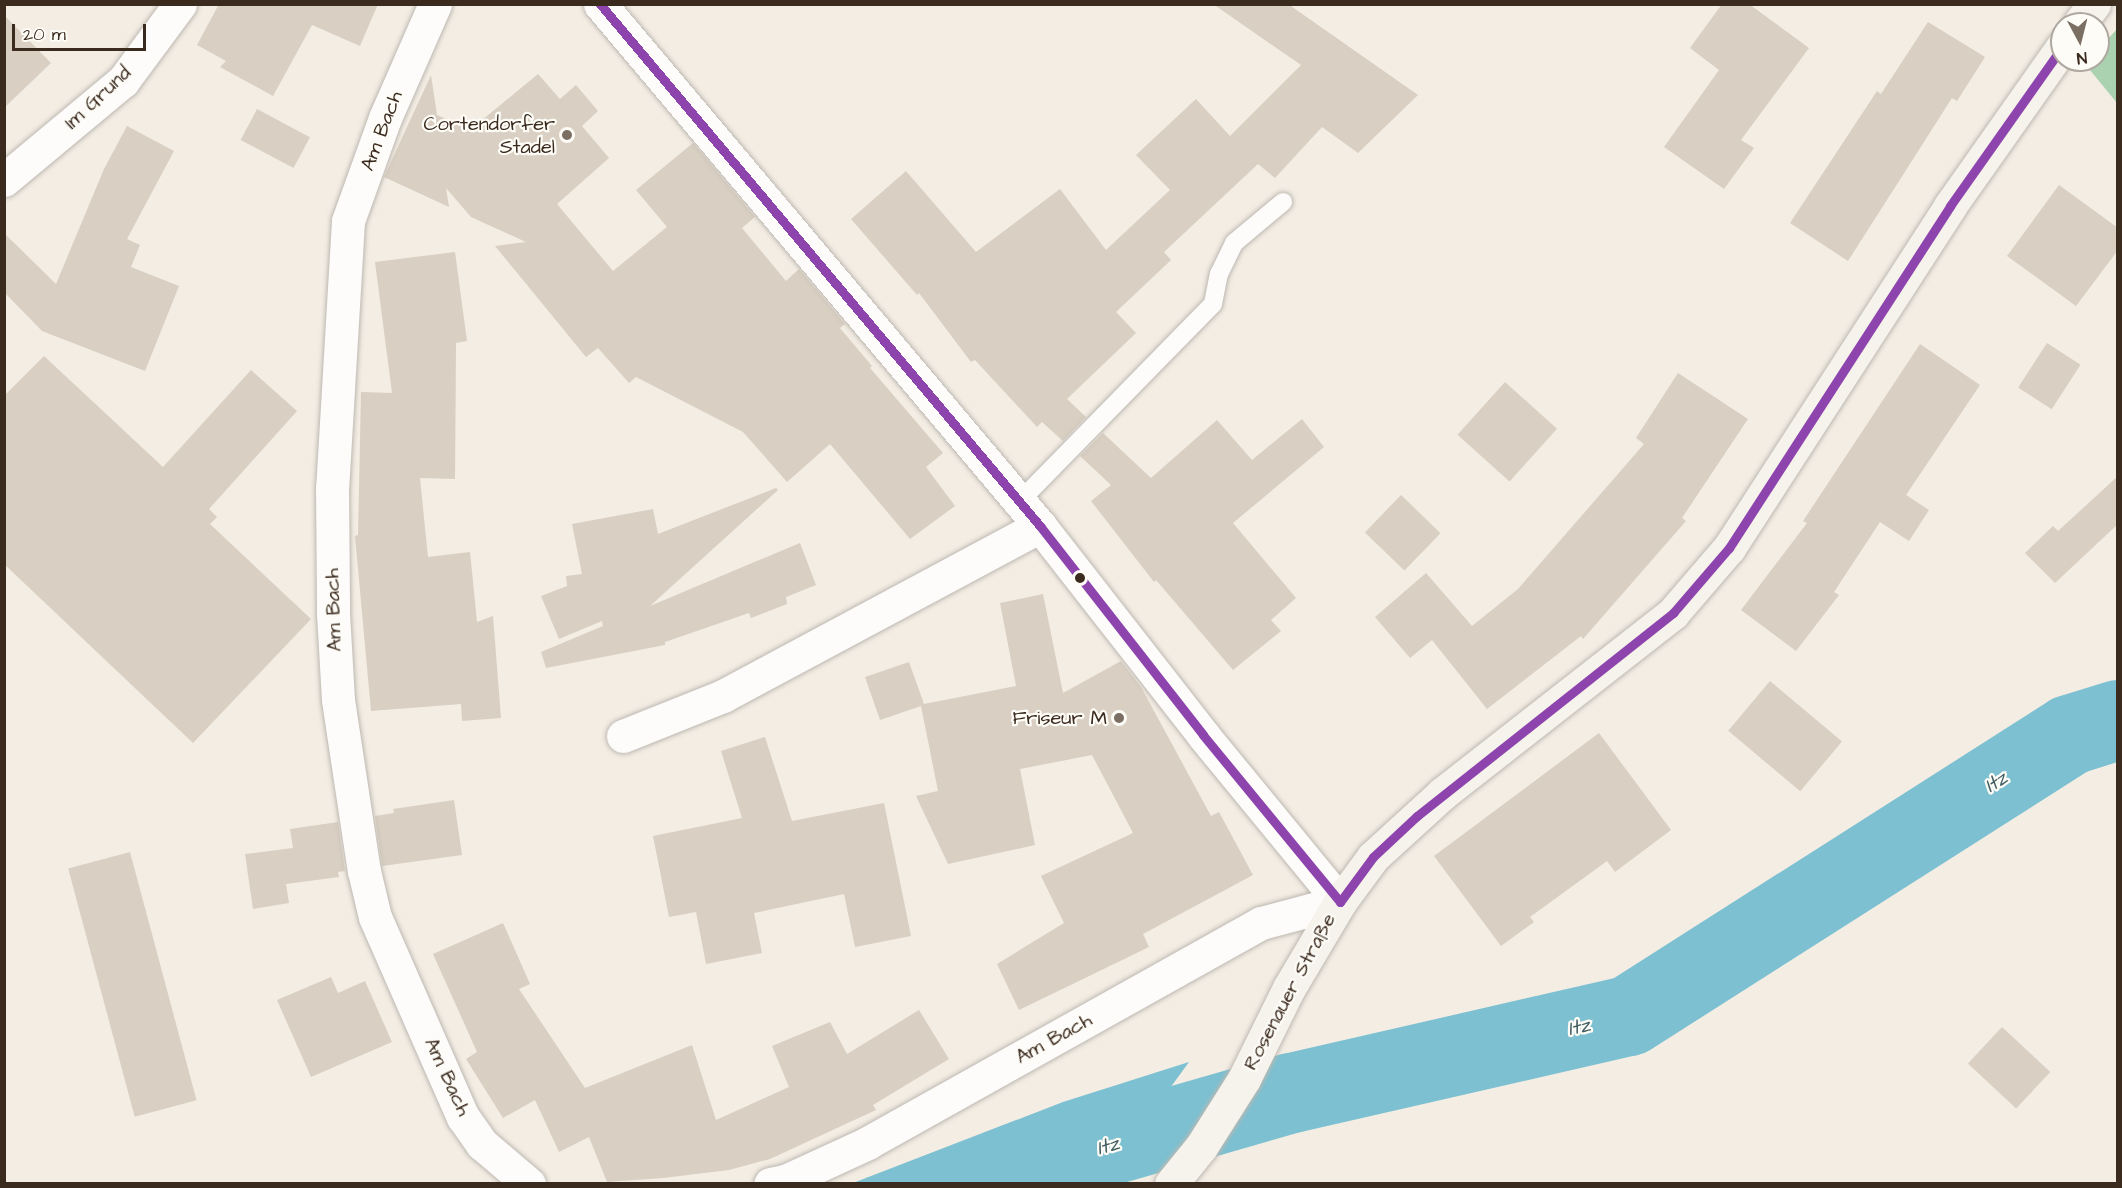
<!DOCTYPE html>
<html>
<head>
<meta charset="utf-8">
<style>
  body { margin:0 }
  #map { position:relative; width:2122px; height:1188px; overflow:hidden; background:#f3ede4; font-family:"Architects Daughter",sans-serif }
  div>[style] { position:absolute }
  .forest>* { inset:0; background:#aad2b0 }
  .water>* { inset:0; background:#7cc0d1 }
  .river>* { height:80px; margin:-40px; padding:0 40px; transform-origin:40px; border-radius:40px; background:#7cc0d1 }
  .building>* { inset:0; background:#d9cfc2; transform-origin:0 0 }
  .roads { filter:drop-shadow(0 0 2px #bdb8b1) drop-shadow(0 0 2px #bdb8b1) }
  .lane>* { height:18px; margin:-9px; padding:0 9px; transform-origin:9px; border-radius:9px; background:#fdfcfb }
  .street>* { height:33px; margin:-16.5px; padding:0 16.5px; transform-origin:16.5px; border-radius:16.5px; background:#fdfcfb }
  .secondary>* { height:33px; margin:-16.5px; padding:0 16.5px; transform-origin:16.5px; border-radius:16.5px; background:#f6f2ec }
  .bus-1>* { height:9px; margin:-4.5px; padding:0 4.5px; transform-origin:4.5px; border-radius:4.5px; background:#8e44ad }
  .dots>* { width:16px; height:16px; translate:-50% -50%; box-sizing:border-box; border:3px solid #fdfcf7; border-radius:50% }
  span { translate:-50% -50%; white-space:nowrap; text-align:center; line-height:1.15; -webkit-text-stroke:4.5px #fdfcf7; paint-order:stroke }
  .street-label { font-size:20px; color:#3b2a1e }
  .poi-label { font-size:20px; color:#3b2a1e }
  .right { translate:-100% -50%; text-align:right }
  .water-label { font-size:21px; color:#415e62; font-style:italic }
  .frame { position:absolute; inset:0; border:6px solid #3b2a1e; pointer-events:none }
  .north { position:absolute; left:2050px; top:12px; width:60px; height:60px; box-sizing:border-box; background:#fdfcf7; border:2px solid #afa8a0; border-radius:50%; rotate:173deg; font-size:16px; font-weight:700; line-height:24px; text-align:center; color:#3b2a1e }
  .north::after { content:''; display:block; margin:auto; width:21px; height:27px; background:#7b6e63; clip-path:polygon(50% 0,100% 100%,50% 72%,0 100%) }
  .scale { position:absolute; left:12px; top:24px; width:134px; height:27px; box-sizing:border-box; border:3px solid #3b2a1e; border-top:0; padding-left:8px; font-size:18px; line-height:21px; white-space:nowrap; color:#3b2a1e; -webkit-text-stroke:4px #fdfcf7; paint-order:stroke }
</style>
</head>
<body>
<div id="map">
  <div class="forest">
    <div style="clip-path:polygon(2117px 29px,2117px 103px,2085px 64px,2088px 60px,2098px 60px,2098px 50px)"></div>
  </div>
  <div class="water">
    <div style="clip-path:polygon(1189px 1062px,1101px 1183px,853px 1183px,1063px 1102px)"></div>
  </div>
  <div class="river">
    <div style="left:976px;top:1184px;width:329px;rotate:-16.1deg"></div>
    <div style="left:1292px;top:1093px;width:346px;rotate:-12.9deg"></div>
    <div style="left:1629px;top:1016px;width:523px;rotate:-32.5deg"></div>
    <div style="left:2070px;top:735px;width:50px;rotate:-17.4deg"></div>
  </div>
  <div class="building">
    <div style="clip-path:polygon(219px 4px,378px 4px,360px 46px,312px 25px,273px 96px,220px 67px,226px 61px,197px 45px)"></div>
    <div style="clip-path:polygon(1213px 4px,1288px 4px,1418px 95px,1358px 153px,1322px 127px,1275px 178px,1258px 164px,1164px 252px,1171px 260px,1116px 312px,1136px 333px,1067px 399px,1086px 417px,1063px 441px,1042px 422px,1037px 427px,975px 360px,971px 362px,919px 293px,917px 295px,851px 219px,906px 171px,976px 252px,1060px 189px,1106px 250px,1170px 190px,1136px 155px,1196px 99px,1230px 136px,1301px 65px)"></div>
    <div style="clip-path:polygon(1722px 4px,1749px 4px,1809px 48px,1741px 140px,1754px 148px,1724px 189px,1664px 147px,1719px 70px,1690px 48px)"></div>
    <div style="clip-path:polygon(4px 15px,51px 63px,4px 108px)"></div>
    <div style="clip-path:polygon(1928px 22px,1985px 57px,1957px 101px,1952px 98px,1848px 261px,1790px 223px,1877px 91px,1881px 94px)"></div>
    <div style="clip-path:polygon(538px 74px,560px 99px,576px 85px,598px 111px,582px 126px,609px 158px,557px 204px,613px 271px,667px 227px,636px 190px,693px 143px,755px 217px,742px 228px,786px 281px,799px 269px,845px 324px,840px 328px,872px 366px,870px 368px,943px 453px,926px 467px,955px 506px,910px 539px,830px 444px,787px 482px,743px 432px,636px 377px,629px 383px,598px 348px,586px 357px,495px 246px,526px 242px,471px 217px,446px 188px,449px 207px,384px 177px,431px 75px,437px 115px,470px 130px)"></div>
    <div style="left:257px;top:109px;width:60px;height:35px;rotate:28deg"></div>
    <div style="clip-path:polygon(127px 126px,174px 151px,127px 239px,140px 245px,131px 267px,179px 286px,145px 371px,42px 331px,4px 292px,4px 233px,56px 284px,104px 169px)"></div>
    <div style="clip-path:polygon(2059px 185px,2118px 228px,2118px 250px,2076px 306px,2007px 256px)"></div>
    <div style="clip-path:polygon(455px 252px,467px 341px,456px 343px,455px 479px,420px 478px,428px 557px,470px 552px,477px 622px,493px 616px,501px 718px,462px 721px,461px 704px,371px 711px,355px 536px,358px 535px,361px 392px,392px 393px,375px 262px)"></div>
    <div style="left:2047px;top:343px;width:40px;height:53px;rotate:33deg"></div>
    <div style="clip-path:polygon(1920px 344px,1980px 385px,1906px 495px,1929px 510px,1909px 541px,1880px 522px,1834px 592px,1839px 595px,1796px 651px,1741px 610px,1807px 523px,1803px 521px)"></div>
    <div style="clip-path:polygon(44px 356px,163px 467px,251px 370px,297px 411px,209px 509px,217px 517px,210px 524px,311px 619px,193px 743px,4px 564px,4px 396px)"></div>
    <div style="clip-path:polygon(1678px 373px,1748px 419px,1682px 518px,1686px 521px,1583px 639px,1581px 636px,1487px 709px,1432px 640px,1410px 658px,1375px 617px,1426px 573px,1472px 626px,1518px 589px,1644px 444px,1636px 438px)"></div>
    <div style="left:1505px;top:382px;width:70px;height:71px;rotate:42deg"></div>
    <div style="clip-path:polygon(1302px 419px,1324px 447px,1233px 523px,1296px 598px,1271px 620px,1281px 631px,1233px 670px,1156px 580px,1154px 582px,1091px 501px,1111px 485px,1080px 456px,1103px 433px,1151px 478px,1217px 420px,1252px 460px)"></div>
    <div style="clip-path:polygon(2118px 476px,2118px 524px,2055px 583px,2025px 553px,2053px 526px,2058px 531px)"></div>
    <div style="clip-path:polygon(776px 488px,778px 490px,650px 606px,800px 543px,816px 585px,786px 597px,787px 604px,751px 618px,749px 613px,665px 642px,665px 645px,546px 668px,541px 652px,603px 626px,602px 621px,559px 639px,541px 596px,567px 586px,566px 576px,582px 574px,572px 524px,653px 509px,658px 534px)"></div>
    <div style="left:1401px;top:495px;width:55px;height:52px;rotate:44deg"></div>
    <div style="clip-path:polygon(1043px 594px,1063px 693px,1121px 661px,1141px 687px,1211px 816px,1219px 812px,1253px 875px,1143px 934px,1149px 947px,1019px 1010px,997px 964px,1064px 923px,1041px 876px,1133px 833px,1092px 755px,1020px 769px,1035px 845px,948px 864px,916px 796px,938px 791px,921px 706px,880px 720px,865px 677px,909px 662px,924px 704px,1016px 686px,1000px 603px)"></div>
    <div style="left:1770px;top:681px;width:94px;height:65px;rotate:40deg"></div>
    <div style="clip-path:polygon(1599px 733px,1671px 830px,1615px 872px,1607px 861px,1530px 917px,1534px 922px,1501px 946px,1434px 856px)"></div>
    <div style="clip-path:polygon(765px 737px,792px 821px,884px 803px,911px 936px,855px 947px,844px 894px,754px 913px,762px 953px,706px 964px,696px 912px,669px 917px,653px 836px,742px 818px,721px 751px)"></div>
    <div style="clip-path:polygon(454px 800px,462px 855px,382px 866px,375px 816px,394px 813px,393px 809px)"></div>
    <div style="clip-path:polygon(338px 822px,345px 871px,338px 872px,339px 877px,286px 884px,289px 903px,253px 909px,245px 854px,293px 848px,290px 829px)"></div>
    <div style="left:130px;top:852px;width:257px;height:64px;rotate:75deg"></div>
    <div style="clip-path:polygon(503px 923px,530px 984px,519px 989px,585px 1088px,692px 1045px,716px 1120px,789px 1087px,772px 1046px,830px 1022px,847px 1054px,919px 1010px,949px 1059px,873px 1105px,876px 1110px,770px 1159px,729px 1170px,663px 1178px,607px 1182px,589px 1137px,559px 1152px,535px 1100px,503px 1118px,466px 1059px,477px 1052px,433px 954px)"></div>
    <div style="clip-path:polygon(331px 977px,338px 993px,365px 981px,392px 1042px,311px 1077px,277px 1000px)"></div>
    <div style="left:2002px;top:1027px;width:66px;height:50px;rotate:43deg"></div>
  </div>
  <div class="roads">
    <div class="lane">
      <div style="left:1019px;top:502px;width:277px;rotate:-45.6deg"></div>
      <div style="left:1213px;top:304px;width:31px;rotate:-79deg"></div>
      <div style="left:1219px;top:274px;width:34px;rotate:-64deg"></div>
      <div style="left:1234px;top:243px;width:64px;rotate:-39.9deg"></div>
    </div>
    <div class="street">
      <div style="left:435px;top:4px;width:124px;rotate:113.7deg"></div>
      <div style="left:385px;top:118px;width:109px;rotate:109.8deg"></div>
      <div style="left:348px;top:221px;width:266px;rotate:93.4deg"></div>
      <div style="left:332px;top:487px;width:126px;rotate:89.5deg"></div>
      <div style="left:333px;top:613px;width:87px;rotate:86.7deg"></div>
      <div style="left:338px;top:700px;width:173px;rotate:81.4deg"></div>
      <div style="left:364px;top:871px;width:47px;rotate:76.6deg"></div>
      <div style="left:375px;top:917px;width:219px;rotate:66.3deg"></div>
      <div style="left:463px;top:1117px;width:33px;rotate:55deg"></div>
      <div style="left:482px;top:1144px;width:62px;rotate:40.4deg"></div>
      <div style="left:600px;top:4px;width:683px;rotate:49.87deg"></div>
      <div style="left:1040px;top:526px;width:265px;rotate:52deg"></div>
      <div style="left:1203px;top:735px;width:216px;rotate:50.6deg"></div>
      <div style="left:1340px;top:902px;width:82px;rotate:165.1deg"></div>
      <div style="left:1261px;top:923px;width:450px;rotate:150.8deg"></div>
      <div style="left:868px;top:1143px;width:91px;rotate:155.4deg"></div>
      <div style="left:785px;top:1181px;width:15px;rotate:169deg"></div>
      <div style="left:4px;top:180px;width:155px;rotate:-39.8deg"></div>
      <div style="left:123px;top:81px;width:96px;rotate:-53.5deg"></div>
      <div style="left:623px;top:736px;width:108px;rotate:-21.8deg"></div>
      <div style="left:723px;top:696px;width:360px;rotate:-28.2deg"></div>
    </div>
    <div class="secondary">
      <div style="left:2079px;top:24px;width:25px;rotate:-53deg"></div>
      <div style="left:1171px;top:1184px;width:48px;rotate:-51deg"></div>
      <div style="left:1201px;top:1147px;width:80px;rotate:-57.7deg"></div>
      <div style="left:1244px;top:1079px;width:102px;rotate:-63.7deg"></div>
      <div style="left:1289px;top:988px;width:100px;rotate:-59.3deg"></div>
      <div style="left:1340px;top:902px;width:56px;rotate:-53.7deg"></div>
      <div style="left:1373px;top:857px;width:95px;rotate:-42.4deg"></div>
      <div style="left:1443px;top:793px;width:292px;rotate:-38deg"></div>
      <div style="left:1673px;top:613px;width:86px;rotate:-49.3deg"></div>
      <div style="left:1729px;top:548px;width:407px;rotate:-57.1deg"></div>
      <div style="left:1950px;top:206px;width:194px;rotate:-54.8deg"></div>
    </div>
  </div>
  <div class="bus-1">
    <div style="left:600px;top:4px;width:683px;rotate:49.87deg"></div>
    <div style="left:1040px;top:526px;width:265px;rotate:52deg"></div>
    <div style="left:1203px;top:735px;width:216px;rotate:50.6deg"></div>
    <div style="left:1340px;top:902px;width:56px;rotate:-53.7deg"></div>
    <div style="left:1373px;top:857px;width:60px;rotate:-43deg"></div>
    <div style="left:1417px;top:816px;width:327px;rotate:-38.4deg"></div>
    <div style="left:1673px;top:613px;width:86px;rotate:-49.3deg"></div>
    <div style="left:1729px;top:548px;width:407px;rotate:-57.1deg"></div>
    <div style="left:1950px;top:206px;width:194px;rotate:-54.8deg"></div>
  </div>
  <div class="dots">
    <div style="left:567px;top:135px;background:#7b6e63"></div>
    <div style="left:1080px;top:578px;background:#3b2a1e"></div>
    <div style="left:1119px;top:718px;background:#7b6e63"></div>
  </div>
  <div class="street-label">
    <span style="left:98px;top:98px;rotate:-43deg">Im Grund</span>
    <span style="left:382px;top:131px;rotate:-69deg">Am Bach</span>
    <span style="left:334px;top:610px;rotate:-92deg">Am Bach</span>
    <span style="left:1290px;top:992px;rotate:-62deg">Rosenauer Straße</span>
    <span style="left:1054px;top:1039px;rotate:-29deg">Am Bach</span>
    <span style="left:447px;top:1077px;rotate:65deg">Am Bach</span>
  </div>
  <div class="poi-label">
    <span class="right" style="left:555px;top:136px">Cortendorfer<br>Stadel</span>
    <span class="right" style="left:1107px;top:718px">Friseur M</span>
  </div>
  <div class="water-label">
    <span style="left:1996px;top:782px;rotate:-33deg">Itz</span>
    <span style="left:1579px;top:1027px;rotate:-13deg">Itz</span>
    <span style="left:1108px;top:1146px;rotate:-16deg">Itz</span>
  </div>
  <div class="frame"></div>
  <div class="north">N</div>
  <div class="scale">20 m</div>
</div>
</body>
</html>
